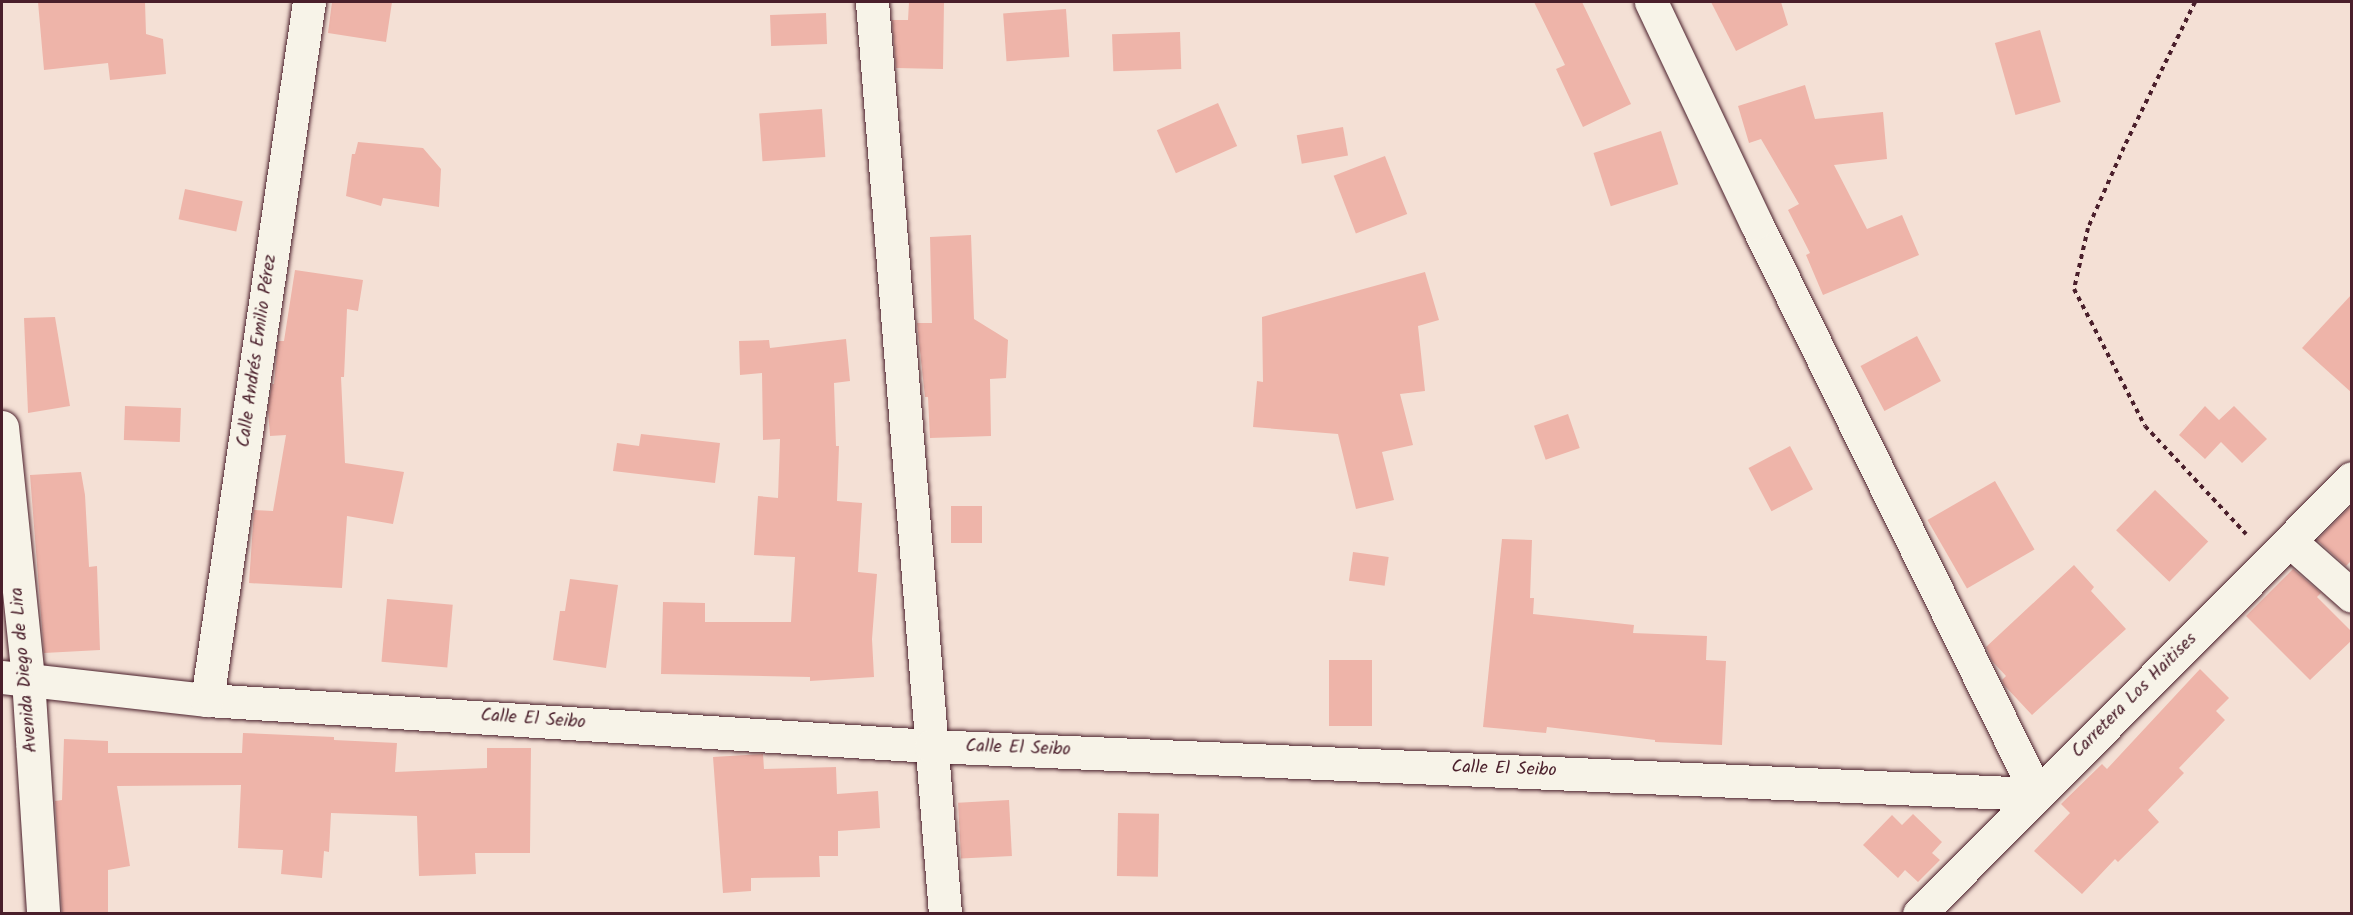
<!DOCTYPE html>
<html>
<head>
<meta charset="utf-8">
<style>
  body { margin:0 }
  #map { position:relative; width:2353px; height:915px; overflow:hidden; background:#f4e0d5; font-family:Kalam,sans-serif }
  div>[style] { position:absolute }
  .building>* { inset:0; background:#eeb4a9; transform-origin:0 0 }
  .path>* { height:4px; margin-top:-2px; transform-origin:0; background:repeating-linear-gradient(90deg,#4a1f2b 0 4.5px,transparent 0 9px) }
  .roads { filter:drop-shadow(0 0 2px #4a1f2b) drop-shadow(0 0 2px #4a1f2b) }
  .minor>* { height:33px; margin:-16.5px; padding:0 16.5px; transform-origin:16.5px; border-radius:16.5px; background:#f7f3e8 }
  span { translate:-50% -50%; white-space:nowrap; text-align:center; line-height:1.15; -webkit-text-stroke:5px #f7f3e8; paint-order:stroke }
  .street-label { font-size:18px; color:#4a1f2b }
  .frame { position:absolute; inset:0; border:3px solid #4a1f2b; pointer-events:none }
</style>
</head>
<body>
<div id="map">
  <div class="building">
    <div style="clip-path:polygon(38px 2px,145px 2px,146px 34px,163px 39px,166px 74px,110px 80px,108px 63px,44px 70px)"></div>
    <div style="clip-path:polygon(332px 2px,392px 2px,386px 42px,328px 33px)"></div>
    <div style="clip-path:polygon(909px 2px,944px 2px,943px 69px,896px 68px,892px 20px,908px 20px)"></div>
    <div style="clip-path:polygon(1534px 2px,1582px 2px,1631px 104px,1583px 127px,1556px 69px,1565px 65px)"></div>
    <div style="clip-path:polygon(1711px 2px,1781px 2px,1788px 25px,1736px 51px)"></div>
    <div style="left:1066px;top:9px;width:48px;height:63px;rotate:86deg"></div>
    <div style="left:826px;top:13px;width:31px;height:56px;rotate:88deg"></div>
    <div style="left:2040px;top:30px;width:75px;height:47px;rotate:74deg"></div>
    <div style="left:1180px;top:32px;width:37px;height:68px;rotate:88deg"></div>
    <div style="clip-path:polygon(1805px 85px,1815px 119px,1883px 112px,1887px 159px,1834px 165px,1867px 229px,1902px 215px,1919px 255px,1823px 295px,1806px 255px,1810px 253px,1788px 210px,1799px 204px,1761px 139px,1749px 143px,1738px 106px)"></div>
    <div style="left:1218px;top:103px;width:47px;height:67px;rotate:66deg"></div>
    <div style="left:822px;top:109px;width:48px;height:63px;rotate:86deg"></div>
    <div style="left:1343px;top:127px;width:29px;height:47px;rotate:80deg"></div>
    <div style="left:1661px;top:131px;width:56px;height:71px;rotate:72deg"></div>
    <div style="clip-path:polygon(358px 142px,423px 148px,441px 169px,439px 207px,383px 198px,381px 206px,346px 196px,352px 154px,355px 154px)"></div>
    <div style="left:1385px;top:156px;width:62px;height:55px;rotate:69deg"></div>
    <div style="left:185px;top:189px;width:59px;height:31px;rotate:12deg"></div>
    <div style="clip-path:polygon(971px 235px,974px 319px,1008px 340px,1006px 378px,990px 379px,991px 436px,930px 438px,928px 397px,925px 397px,917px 323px,932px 323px,930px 237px)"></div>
    <div style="clip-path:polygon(295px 270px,363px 280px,358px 311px,347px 309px,344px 377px,341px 377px,345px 463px,404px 472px,393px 524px,347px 516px,342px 588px,249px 583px,254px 510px,273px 511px,286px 435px,270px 436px,268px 409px,272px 384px,274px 384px,278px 341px,284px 341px)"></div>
    <div style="clip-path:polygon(1425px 272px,1439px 320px,1418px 326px,1425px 391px,1400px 394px,1413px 445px,1382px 452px,1394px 500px,1356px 509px,1338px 434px,1253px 427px,1257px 381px,1263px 382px,1262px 317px)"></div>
    <div style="clip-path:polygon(2352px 294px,2352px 393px,2302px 348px)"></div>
    <div style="clip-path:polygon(55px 317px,70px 406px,28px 413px,24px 318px)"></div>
    <div style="left:1917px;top:336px;width:51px;height:64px;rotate:62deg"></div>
    <div style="clip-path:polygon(846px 339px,850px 381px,834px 383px,836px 446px,839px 446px,837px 501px,862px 503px,858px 572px,877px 574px,872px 639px,874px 677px,810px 681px,810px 677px,661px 674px,663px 602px,705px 603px,705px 622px,791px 622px,795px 557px,754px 555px,758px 496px,778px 498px,780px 439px,763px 440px,762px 373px,740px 375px,739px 341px,769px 340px,770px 348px)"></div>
    <div style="left:125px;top:406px;width:56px;height:34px;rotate:2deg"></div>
    <div style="clip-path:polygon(2205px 406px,2219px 420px,2234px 406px,2267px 439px,2242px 463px,2221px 442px,2205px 459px,2179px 435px)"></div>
    <div style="left:1568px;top:414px;width:36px;height:36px;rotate:71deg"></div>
    <div style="clip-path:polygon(641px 434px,720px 443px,715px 483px,613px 471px,617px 443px,639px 446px)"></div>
    <div style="left:1790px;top:446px;width:49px;height:47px;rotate:62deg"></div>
    <div style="clip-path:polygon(81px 472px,85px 495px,89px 567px,97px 566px,100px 650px,44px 653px,30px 475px)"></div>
    <div style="left:1995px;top:481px;width:79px;height:78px;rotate:60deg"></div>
    <div style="left:2155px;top:490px;width:74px;height:56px;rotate:44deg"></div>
    <div style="clip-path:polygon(2352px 505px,2352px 560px,2346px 566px,2317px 540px)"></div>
    <div style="left:982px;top:506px;width:37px;height:31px;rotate:90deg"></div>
    <div style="clip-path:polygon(1502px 539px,1532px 540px,1530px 598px,1534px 598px,1533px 614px,1634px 625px,1633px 633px,1707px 636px,1706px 660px,1726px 661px,1722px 745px,1655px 742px,1655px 740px,1547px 727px,1546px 733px,1483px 727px)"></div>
    <div style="left:1353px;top:552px;width:36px;height:29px;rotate:8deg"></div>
    <div style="clip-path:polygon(2074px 565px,2094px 587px,2091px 591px,2126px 629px,2032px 715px,2004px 685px,2002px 680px,2006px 676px,1992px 661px,1986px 647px)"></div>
    <div style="clip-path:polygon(2293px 569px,2321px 593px,2317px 597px,2352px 632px,2352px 640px,2310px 680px,2246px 616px)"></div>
    <div style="clip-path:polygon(570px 579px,618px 585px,606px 668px,553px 660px,560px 611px,565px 611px)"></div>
    <div style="left:387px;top:599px;width:66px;height:63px;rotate:5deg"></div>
    <div style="left:1329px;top:660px;width:43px;height:66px"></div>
    <div style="clip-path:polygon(2200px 669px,2229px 698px,2216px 711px,2225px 720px,2179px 768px,2184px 773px,2148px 810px,2159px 822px,2118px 862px,2115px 859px,2082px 894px,2034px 851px,2070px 813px,2061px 804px,2102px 764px,2107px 769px)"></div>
    <div style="clip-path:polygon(243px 733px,334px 737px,334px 740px,397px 743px,395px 772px,487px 768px,487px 748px,531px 748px,530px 853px,475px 853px,476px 874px,419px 876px,417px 816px,331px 813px,329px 852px,324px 851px,322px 878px,281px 874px,283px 850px,238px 848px,241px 785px,117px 786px,130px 866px,108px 870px,108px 914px,62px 914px,55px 801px,62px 800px,64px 739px,108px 741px,108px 753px,242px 753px)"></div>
    <div style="clip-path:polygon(763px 754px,764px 769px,836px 767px,837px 794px,878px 791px,880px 828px,838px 831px,838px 856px,819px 856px,820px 877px,751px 878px,751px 891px,723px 893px,713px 757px)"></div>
    <div style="left:1009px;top:800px;width:56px;height:51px;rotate:87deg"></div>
    <div style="left:1118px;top:813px;width:41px;height:63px;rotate:1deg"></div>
    <div style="clip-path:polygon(1913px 814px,1942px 842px,1932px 853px,1940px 860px,1918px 882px,1905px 870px,1898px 878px,1863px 845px,1892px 815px,1902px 825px)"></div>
  </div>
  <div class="path">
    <div style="left:2195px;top:2px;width:161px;rotate:116.1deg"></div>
    <div style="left:2124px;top:147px;width:89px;rotate:114deg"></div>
    <div style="left:2088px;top:228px;width:63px;rotate:102.9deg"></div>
    <div style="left:2074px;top:289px;width:154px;rotate:62.6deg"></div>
    <div style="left:2145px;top:426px;width:148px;rotate:46.9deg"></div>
  </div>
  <div class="roads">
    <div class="minor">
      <div style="left:872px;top:2px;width:915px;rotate:85.42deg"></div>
      <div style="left:2px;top:427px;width:253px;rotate:84.1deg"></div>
      <div style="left:28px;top:679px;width:235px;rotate:86.3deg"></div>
      <div style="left:2291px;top:542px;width:81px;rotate:41.5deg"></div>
      <div style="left:2px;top:677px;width:206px;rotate:6.4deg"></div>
      <div style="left:207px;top:700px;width:725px;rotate:3.64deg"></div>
      <div style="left:931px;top:746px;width:1107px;rotate:2.49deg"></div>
      <div style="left:2037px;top:794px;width:636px;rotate:-116.2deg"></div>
      <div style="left:1756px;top:223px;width:245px;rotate:-115.4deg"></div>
      <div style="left:207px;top:700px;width:705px;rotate:-81.69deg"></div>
      <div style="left:1919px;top:914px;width:614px;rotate:-45.2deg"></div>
    </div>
  </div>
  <div class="street-label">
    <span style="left:258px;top:351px;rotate:-82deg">Calle Andrés Emilio Pérez</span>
    <span style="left:25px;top:670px;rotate:-95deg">Avenida Diego de Lira</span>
    <span style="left:2135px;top:696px;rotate:-45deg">Carretera Los Haitises</span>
    <span style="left:533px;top:720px;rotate:4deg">Calle El Seibo</span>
    <span style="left:1018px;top:749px;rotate:2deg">Calle El Seibo</span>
    <span style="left:1504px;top:770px;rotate:2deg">Calle El Seibo</span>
  </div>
  <div class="frame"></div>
</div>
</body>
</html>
